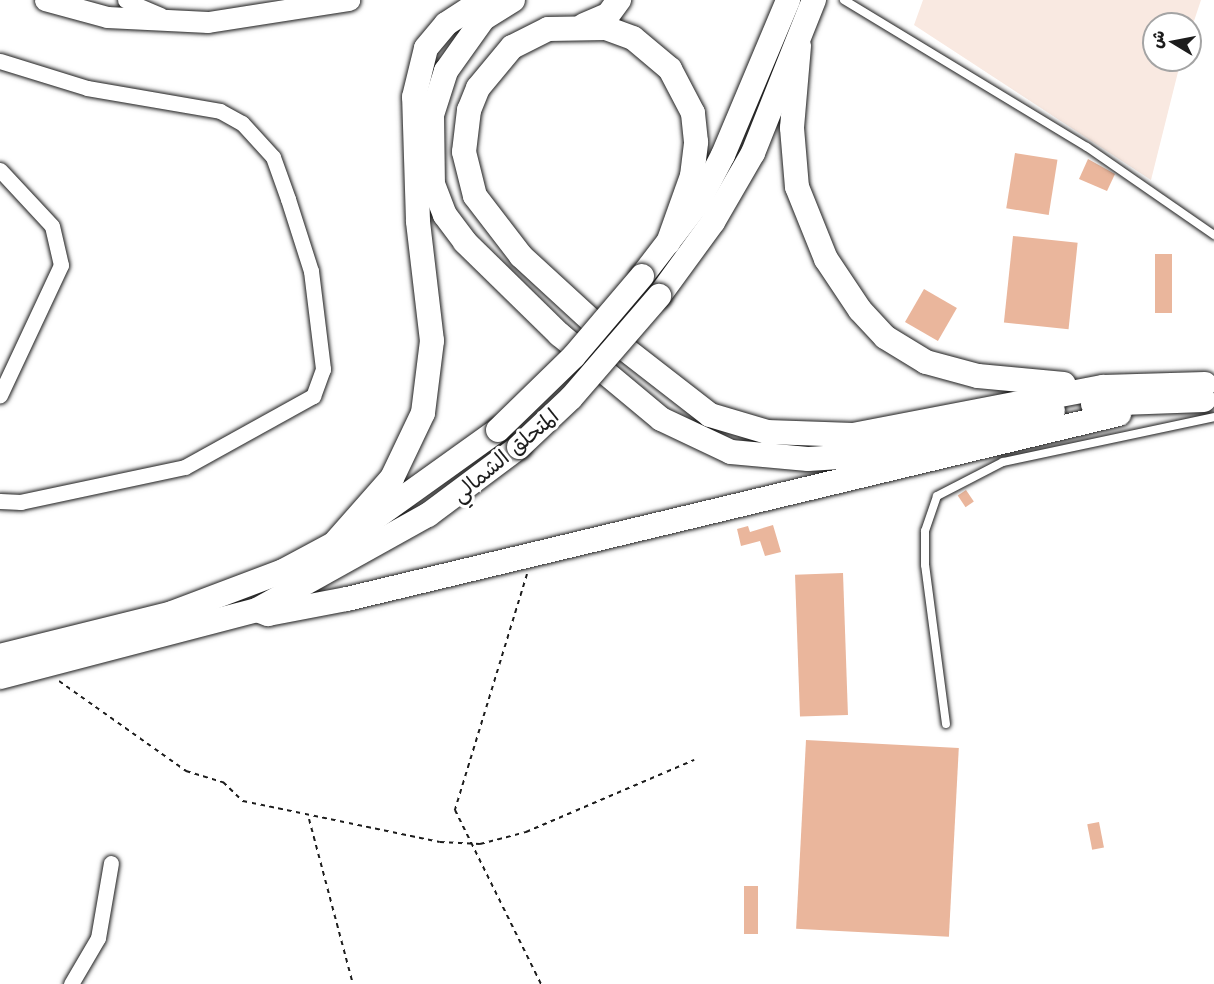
<!DOCTYPE html>
<html>
<head>
<meta charset="utf-8">
<style>
  body { margin:0 }
  #map { position:relative; width:1214px; height:984px; overflow:hidden; background:#fff; font-family:"Playpen Sans","Playpen Sans Arabic",sans-serif }
  div>[style] { position:absolute }
  .built>* { inset:0; background:#f9e9e1 }
  .building>* { inset:0; background:#eab69c; transform-origin:0 0 }
  .path>* { height:2px; margin-top:-1px; transform-origin:0; background:repeating-linear-gradient(90deg,#1c1c1c 0 4.5px,transparent 0 9px) }
  .roads { filter:drop-shadow(0 0 2px #1c1c1c) drop-shadow(0 0 2px #1c1c1c) }
  .service>* { height:8px; margin:-4px; padding:0 4px; transform-origin:4px; border-radius:4px; background:#fff }
  .minor>* { height:15px; margin:-7.5px; padding:0 7.5px; transform-origin:7.5px; border-radius:7.5px; background:#fff }
  .secondary>* { height:21px; margin:-10.5px; padding:0 10.5px; transform-origin:10.5px; border-radius:10.5px; background:#fff }
  .trunk>* { height:24px; margin:-12px; padding:0 12px; transform-origin:12px; border-radius:12px; background:#fff }
  .bridges { filter:drop-shadow(0 0 2px #1c1c1c) drop-shadow(0 0 2px #1c1c1c) }
  .trunk-bridge>* { height:24px; margin:-12px; padding:0 12px; transform-origin:12px; border-radius:12px; background:#fff }
  span { translate:-50% -50%; white-space:nowrap; text-align:center; line-height:1.15; -webkit-text-stroke:6px #fff; paint-order:stroke }
  .street-label { font-size:21px; color:#1c1c1c }
  .north { position:absolute; left:1142px; top:12px; width:60px; height:60px; box-sizing:border-box; background:#fff; border:2px solid #a4a4a4; border-radius:50%; rotate:280deg; font-size:16px; font-weight:700; line-height:24px; text-align:center; color:#1c1c1c }
  .north::after { content:''; display:block; margin:auto; width:21px; height:27px; background:#1c1c1c; clip-path:polygon(50% 0,100% 100%,50% 72%,0 100%) }
</style>
</head>
<body>
<div id="map">
  <div class="built">
    <div style="clip-path:polygon(923px 0,1201px 0,1190px 33px,1190px 24px,1154px 24px,1154px 60px,1181px 60px,1151px 180px,914px 25px)"></div>
  </div>
  <div class="building">
    <div style="left:1015px;top:153px;width:43px;height:56px;rotate:9deg"></div>
    <div style="clip-path:polygon(1088px 159px,1115px 174px,1107px 191px,1079px 179px)"></div>
    <div style="left:1013px;top:236px;width:65px;height:87px;rotate:6deg"></div>
    <div style="left:1155px;top:254px;width:17px;height:59px"></div>
    <div style="left:924px;top:289px;width:38px;height:38px;rotate:30deg"></div>
    <div style="left:966px;top:490px;width:14px;height:10px;rotate:56deg"></div>
    <div style="clip-path:polygon(773px 525px,781px 552px,765px 556px,760px 541px,741px 546px,737px 529px,748px 526px,750px 532px)"></div>
    <div style="left:843px;top:573px;width:142px;height:48px;rotate:88deg"></div>
    <div style="left:806px;top:740px;width:153px;height:189px;rotate:3deg"></div>
    <div style="left:1099px;top:822px;width:26px;height:12px;rotate:79deg"></div>
    <div style="left:744px;top:886px;width:14px;height:48px"></div>
  </div>
  <div class="path">
    <div style="left:527px;top:574px;width:247px;rotate:107deg"></div>
    <div style="left:455px;top:810px;width:194px;rotate:63.7deg"></div>
    <div style="left:59px;top:681px;width:156px;rotate:35.3deg"></div>
    <div style="left:186px;top:771px;width:39px;rotate:17deg"></div>
    <div style="left:223px;top:782px;width:28px;rotate:44deg"></div>
    <div style="left:243px;top:801px;width:201px;rotate:11.8deg"></div>
    <div style="left:440px;top:842px;width:40px;rotate:2.9deg"></div>
    <div style="left:480px;top:844px;width:48px;rotate:-14.6deg"></div>
    <div style="left:526px;top:832px;width:183px;rotate:-23.2deg"></div>
    <div style="left:309px;top:819px;width:171px;rotate:75.1deg"></div>
  </div>
  <div class="roads">
    <div class="service">
      <div style="left:844px;top:0;width:284px;rotate:31.2deg"></div>
      <div style="left:1087px;top:147px;width:155px;rotate:34.7deg"></div>
      <div style="left:946px;top:724px;width:160px;rotate:-97.5deg"></div>
      <div style="left:925px;top:565px;width:34px;rotate:-90deg"></div>
      <div style="left:925px;top:531px;width:37px;rotate:-71deg"></div>
      <div style="left:937px;top:496px;width:74px;rotate:-27.3deg"></div>
      <div style="left:1003px;top:462px;width:216px;rotate:-12deg"></div>
    </div>
    <div class="minor">
      <div style="left:125px;top:0;width:39px;rotate:23deg"></div>
      <div style="left:0;top:61px;width:91px;rotate:17.2deg"></div>
      <div style="left:87px;top:88px;width:135px;rotate:9.8deg"></div>
      <div style="left:220px;top:111px;width:25px;rotate:29deg"></div>
      <div style="left:242px;top:123px;width:46px;rotate:47.6deg"></div>
      <div style="left:273px;top:157px;width:45px;rotate:70.3deg"></div>
      <div style="left:288px;top:199px;width:76px;rotate:72.3deg"></div>
      <div style="left:311px;top:271px;width:99px;rotate:83deg"></div>
      <div style="left:323px;top:369px;width:29px;rotate:110deg"></div>
      <div style="left:313px;top:396px;width:146px;rotate:151deg"></div>
      <div style="left:185px;top:467px;width:168px;rotate:168deg"></div>
      <div style="left:21px;top:502px;width:21px;rotate:-177deg"></div>
      <div style="left:0;top:170px;width:76px;rotate:47.1deg"></div>
      <div style="left:52px;top:226px;width:40px;rotate:77deg"></div>
      <div style="left:61px;top:265px;width:144px;rotate:115.1deg"></div>
      <div style="left:71px;top:984px;width:53px;rotate:-59.6deg"></div>
      <div style="left:98px;top:938px;width:76px;rotate:-80.2deg"></div>
    </div>
    <div class="secondary">
      <div style="left:45px;top:0;width:64px;rotate:15.3deg"></div>
      <div style="left:107px;top:17px;width:101px;rotate:2.8deg"></div>
      <div style="left:208px;top:22px;width:143px;rotate:-8.9deg"></div>
    </div>
    <div class="trunk">
      <div style="left:513px;top:0;width:36px;rotate:148deg"></div>
      <div style="left:483px;top:19px;width:64px;rotate:125.4deg"></div>
      <div style="left:446px;top:71px;width:46px;rotate:107.7deg"></div>
      <div style="left:432px;top:115px;width:69px;rotate:89.2deg"></div>
      <div style="left:433px;top:184px;width:33px;rotate:69deg"></div>
      <div style="left:445px;top:215px;width:34px;rotate:53deg"></div>
      <div style="left:465px;top:242px;width:132px;rotate:44.4deg"></div>
      <div style="left:559px;top:334px;width:133px;rotate:39.8deg"></div>
      <div style="left:661px;top:419px;width:77px;rotate:25.2deg"></div>
      <div style="left:731px;top:452px;width:77px;rotate:5.2deg"></div>
      <div style="left:808px;top:459px;width:48px;rotate:-3.6deg"></div>
      <div style="left:856px;top:456px;width:202px;rotate:-12.9deg"></div>
      <div style="left:584px;top:25px;width:26px;rotate:-23deg"></div>
      <div style="left:608px;top:15px;width:19px;rotate:-54deg"></div>
      <div style="left:799px;top:46px;width:82px;rotate:94.9deg"></div>
      <div style="left:792px;top:128px;width:59px;rotate:85.2deg"></div>
      <div style="left:797px;top:187px;width:78px;rotate:68.1deg"></div>
      <div style="left:826px;top:259px;width:61px;rotate:56.3deg"></div>
      <div style="left:860px;top:310px;width:37px;rotate:47deg"></div>
      <div style="left:885px;top:337px;width:48px;rotate:31.4deg"></div>
      <div style="left:926px;top:362px;width:54px;rotate:15.1deg"></div>
      <div style="left:978px;top:376px;width:86px;rotate:5.3deg"></div>
      <div style="left:668px;top:243px;width:71px;rotate:-70.3deg"></div>
      <div style="left:692px;top:176px;width:34px;rotate:-83deg"></div>
      <div style="left:696px;top:142px;width:29px;rotate:-96deg"></div>
      <div style="left:693px;top:113px;width:50px;rotate:-117.6deg"></div>
      <div style="left:670px;top:69px;width:48px;rotate:-140deg"></div>
      <div style="left:633px;top:38px;width:29px;rotate:-160deg"></div>
      <div style="left:606px;top:28px;width:58px;rotate:179deg"></div>
      <div style="left:548px;top:29px;width:40px;rotate:153.4deg"></div>
      <div style="left:512px;top:47px;width:53px;rotate:129.7deg"></div>
      <div style="left:478px;top:88px;width:24px;rotate:112deg"></div>
      <div style="left:469px;top:110px;width:42px;rotate:96.8deg"></div>
      <div style="left:464px;top:152px;width:45px;rotate:76deg"></div>
      <div style="left:475px;top:196px;width:76px;rotate:52.5deg"></div>
      <div style="left:521px;top:256px;width:117px;rotate:42.6deg"></div>
      <div style="left:607px;top:335px;width:130px;rotate:37.8deg"></div>
      <div style="left:710px;top:415px;width:59px;rotate:16.6deg"></div>
      <div style="left:767px;top:432px;width:86px;rotate:2deg"></div>
      <div style="left:853px;top:435px;width:255px;rotate:-10.9deg"></div>
      <div style="left:1103px;top:387px;width:102px;rotate:-1.7deg"></div>
      <div style="left:642px;top:276px;width:92px;rotate:-52.5deg"></div>
      <div style="left:698px;top:203px;width:54px;rotate:-62.5deg"></div>
      <div style="left:723px;top:155px;width:168px;rotate:-67.2deg"></div>
      <div style="left:659px;top:296px;width:92px;rotate:-53.9deg"></div>
      <div style="left:713px;top:222px;width:80px;rotate:-59.9deg"></div>
      <div style="left:753px;top:153px;width:165px;rotate:-68.3deg"></div>
      <div style="left:1093px;top:404px;width:111px;rotate:-2.1deg"></div>
      <div style="left:332px;top:546px;width:91px;rotate:-48.6deg"></div>
      <div style="left:392px;top:478px;width:72px;rotate:-64.5deg"></div>
      <div style="left:423px;top:413px;width:73px;rotate:-82.9deg"></div>
      <div style="left:432px;top:341px;width:121px;rotate:-96.7deg"></div>
      <div style="left:418px;top:221px;width:124px;rotate:-91.8deg"></div>
      <div style="left:414px;top:97px;width:50px;rotate:-76.2deg"></div>
      <div style="left:426px;top:48px;width:31px;rotate:-50deg"></div>
      <div style="left:446px;top:24px;width:44px;rotate:-33deg"></div>
      <div style="left:257px;top:610px;width:12px;rotate:20deg"></div>
      <div style="left:268px;top:614px;width:80px;rotate:-10.8deg"></div>
      <div style="left:347px;top:599px;width:794px;rotate:-13.48deg"></div>
      <div style="left:0;top:656px;width:177px;rotate:-14deg"></div>
      <div style="left:172px;top:613px;width:119px;rotate:-20.7deg"></div>
      <div style="left:283px;top:571px;width:81px;rotate:-28.2deg"></div>
      <div style="left:354px;top:533px;width:177px;rotate:-35.6deg"></div>
      <div style="left:0;top:677px;width:266px;rotate:-14.6deg"></div>
      <div style="left:257px;top:610px;width:196px;rotate:-29.1deg"></div>
      <div style="left:428px;top:515px;width:114px;rotate:-36.8deg"></div>
    </div>
  </div>
  <div class="bridges">
    <div class="trunk-bridge">
      <div style="left:498px;top:430px;width:106px;rotate:-44.2deg"></div>
      <div style="left:574px;top:356px;width:105px;rotate:-49.6deg"></div>
      <div style="left:519px;top:447px;width:71px;rotate:-43.3deg"></div>
      <div style="left:571px;top:398px;width:135px;rotate:-49.2deg"></div>
    </div>
  </div>
  <div class="street-label">
    <span style="left:504px;top:454px;rotate:-40deg">المتحلق الشمالي</span>
  </div>
  <div class="north">ش</div>
</div>
</body>
</html>
